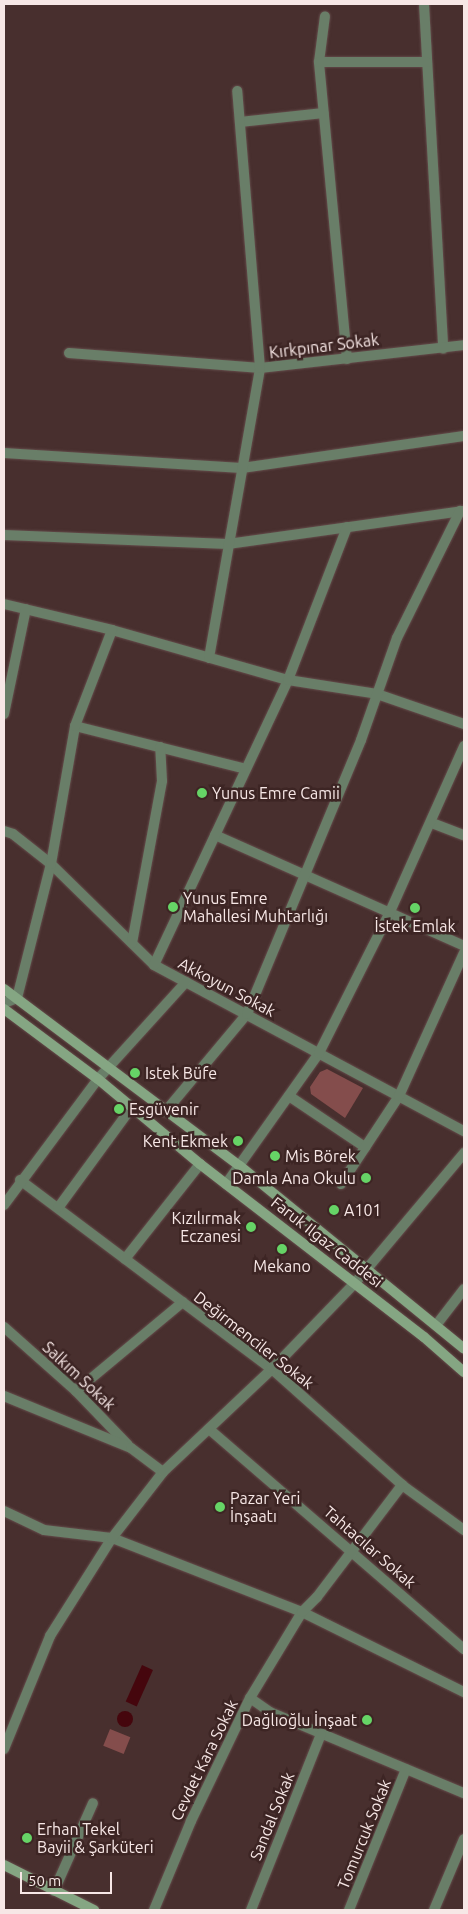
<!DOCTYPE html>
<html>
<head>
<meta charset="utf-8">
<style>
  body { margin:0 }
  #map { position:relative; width:468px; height:1914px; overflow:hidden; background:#482f2e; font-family:Ubuntu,sans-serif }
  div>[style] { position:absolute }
  .green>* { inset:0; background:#844d4c; transform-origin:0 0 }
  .water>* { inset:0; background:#45060d; transform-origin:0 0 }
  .round { border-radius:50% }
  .roads { filter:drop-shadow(0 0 1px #644c4b) drop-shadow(0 0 1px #644c4b) }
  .street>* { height:10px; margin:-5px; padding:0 5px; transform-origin:5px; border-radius:5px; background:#697e68 }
  .secondary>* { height:10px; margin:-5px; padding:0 5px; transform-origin:5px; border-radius:5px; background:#85a683 }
  .dots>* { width:14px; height:14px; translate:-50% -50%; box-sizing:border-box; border:2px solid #3d2524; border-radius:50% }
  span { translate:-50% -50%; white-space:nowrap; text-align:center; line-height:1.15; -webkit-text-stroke:5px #3d2524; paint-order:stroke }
  .street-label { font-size:16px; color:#f7e7e6 }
  .poi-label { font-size:16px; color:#f7e7e6 }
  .left { translate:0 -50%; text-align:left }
  .right { translate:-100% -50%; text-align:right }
  .frame { position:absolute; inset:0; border:5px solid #f7e7e6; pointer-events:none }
  .scale { position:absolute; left:20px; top:1872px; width:92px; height:22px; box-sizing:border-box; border:2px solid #f7e7e6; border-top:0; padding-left:6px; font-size:15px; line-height:18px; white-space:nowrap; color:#f7e7e6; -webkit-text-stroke:4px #3d2524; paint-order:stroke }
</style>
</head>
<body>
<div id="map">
  <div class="green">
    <div style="clip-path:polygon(327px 1069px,363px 1088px,345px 1118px,311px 1094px,310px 1087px,320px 1072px)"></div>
    <div style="left:110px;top:1729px;width:22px;height:18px;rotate:22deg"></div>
  </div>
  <div class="water">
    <div style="left:142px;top:1665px;width:12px;height:40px;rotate:24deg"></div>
    <div class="round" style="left:117px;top:1711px;width:16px;height:16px"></div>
  </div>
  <div class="roads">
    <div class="street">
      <div style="left:424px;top:4px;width:345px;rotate:86.8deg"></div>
      <div style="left:319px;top:62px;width:46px;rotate:-82.6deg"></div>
      <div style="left:240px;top:122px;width:84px;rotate:-6.1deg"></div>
      <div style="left:69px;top:353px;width:192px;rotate:4.5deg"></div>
      <div style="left:260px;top:368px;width:205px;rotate:-6.4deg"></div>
      <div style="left:347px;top:359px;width:298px;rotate:-95.4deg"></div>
      <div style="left:319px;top:62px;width:108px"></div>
      <div style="left:4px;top:453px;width:238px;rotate:3.6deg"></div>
      <div style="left:242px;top:468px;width:224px;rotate:-8.2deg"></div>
      <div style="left:4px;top:535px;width:224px;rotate:2.3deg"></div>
      <div style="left:228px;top:544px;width:238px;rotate:-8deg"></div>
      <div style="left:4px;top:604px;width:111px;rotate:13.5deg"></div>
      <div style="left:112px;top:630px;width:183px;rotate:15.9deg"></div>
      <div style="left:288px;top:680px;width:90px;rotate:8.9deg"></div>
      <div style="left:377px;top:694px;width:92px;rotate:19deg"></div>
      <div style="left:209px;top:658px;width:294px;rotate:-80deg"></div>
      <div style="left:260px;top:368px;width:278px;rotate:-94.7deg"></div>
      <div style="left:4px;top:714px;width:107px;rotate:-78.2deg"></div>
      <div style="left:75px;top:726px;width:176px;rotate:14.1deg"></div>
      <div style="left:432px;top:823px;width:34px;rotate:21deg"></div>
      <div style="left:4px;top:831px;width:9px;rotate:18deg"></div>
      <div style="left:13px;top:834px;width:48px;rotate:38.3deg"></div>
      <div style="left:51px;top:864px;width:144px;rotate:44.4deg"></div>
      <div style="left:154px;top:965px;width:352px;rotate:28.2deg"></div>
      <div style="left:215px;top:835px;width:273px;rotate:24deg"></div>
      <div style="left:132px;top:943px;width:165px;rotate:-79.5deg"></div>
      <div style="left:162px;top:781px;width:34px;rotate:-93deg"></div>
      <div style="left:154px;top:965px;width:315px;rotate:-64.8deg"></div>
      <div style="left:288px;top:680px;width:164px;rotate:-68.9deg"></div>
      <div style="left:4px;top:1003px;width:14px;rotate:-21deg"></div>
      <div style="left:17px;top:998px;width:138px;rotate:-75.8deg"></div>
      <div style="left:51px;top:864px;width:140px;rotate:-80.1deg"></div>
      <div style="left:75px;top:726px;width:103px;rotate:-68.9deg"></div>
      <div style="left:289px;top:1096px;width:92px;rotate:33.9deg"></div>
      <div style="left:165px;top:1112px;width:128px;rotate:-50.1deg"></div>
      <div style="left:247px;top:1014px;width:297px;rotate:-67.4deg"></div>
      <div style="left:361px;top:740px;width:108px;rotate:-70.6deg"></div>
      <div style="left:397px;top:638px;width:142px;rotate:-63.6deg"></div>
      <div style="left:20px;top:1180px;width:315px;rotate:36.9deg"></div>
      <div style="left:272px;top:1369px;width:174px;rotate:41.7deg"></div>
      <div style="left:402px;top:1485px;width:77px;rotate:36deg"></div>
      <div style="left:226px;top:1184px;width:161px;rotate:-54.6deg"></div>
      <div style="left:319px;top:1053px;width:156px;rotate:-63.3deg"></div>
      <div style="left:389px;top:914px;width:184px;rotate:-65.9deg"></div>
      <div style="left:341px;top:1184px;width:105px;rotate:-56.6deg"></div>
      <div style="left:399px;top:1096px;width:157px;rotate:-65.6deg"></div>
      <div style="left:4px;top:1205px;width:157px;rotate:-53.3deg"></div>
      <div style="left:98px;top:1079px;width:131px;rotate:-47.8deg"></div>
      <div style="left:58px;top:1208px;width:125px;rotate:-53.8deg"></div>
      <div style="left:125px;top:1259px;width:121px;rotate:-51.7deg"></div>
      <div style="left:437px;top:1324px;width:44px;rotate:-52.4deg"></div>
      <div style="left:4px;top:1327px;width:96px;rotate:41.6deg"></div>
      <div style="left:76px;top:1391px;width:75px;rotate:46.1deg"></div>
      <div style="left:76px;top:1391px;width:139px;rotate:-39.8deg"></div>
      <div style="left:4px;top:1396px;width:137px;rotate:22.3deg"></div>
      <div style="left:131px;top:1448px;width:40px;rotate:37deg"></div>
      <div style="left:209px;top:1429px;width:337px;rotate:40.8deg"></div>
      <div style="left:4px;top:1511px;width:44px;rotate:25.4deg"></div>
      <div style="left:44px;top:1530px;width:68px;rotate:6.7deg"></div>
      <div style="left:112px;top:1538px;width:204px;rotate:21.3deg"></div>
      <div style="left:302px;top:1612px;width:181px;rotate:26.3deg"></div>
      <div style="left:250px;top:1698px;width:24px;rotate:35deg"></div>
      <div style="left:270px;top:1712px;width:210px;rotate:22.7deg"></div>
      <div style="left:4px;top:1749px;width:122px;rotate:-67.8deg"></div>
      <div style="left:50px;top:1636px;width:116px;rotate:-57.7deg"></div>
      <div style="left:112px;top:1538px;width:83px;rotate:-52.3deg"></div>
      <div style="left:163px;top:1472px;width:150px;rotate:-43.4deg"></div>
      <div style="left:272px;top:1369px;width:120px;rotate:-46deg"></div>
      <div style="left:355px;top:1283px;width:170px;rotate:-50deg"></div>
      <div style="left:54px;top:1891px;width:96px;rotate:-66.1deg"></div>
      <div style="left:154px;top:1910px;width:96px;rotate:-67.4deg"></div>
      <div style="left:191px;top:1821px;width:136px;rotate:-64.4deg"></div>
      <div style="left:250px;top:1698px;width:100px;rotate:-58.8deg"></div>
      <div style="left:302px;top:1612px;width:21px;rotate:-45deg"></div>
      <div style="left:317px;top:1597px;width:141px;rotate:-52.8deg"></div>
      <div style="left:251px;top:1910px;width:189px;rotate:-68.3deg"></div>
      <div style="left:349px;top:1910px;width:152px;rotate:-68deg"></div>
      <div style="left:434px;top:1910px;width:77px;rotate:-67.1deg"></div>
    </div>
    <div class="secondary">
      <div style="left:4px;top:989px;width:295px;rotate:36.9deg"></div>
      <div style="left:240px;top:1166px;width:289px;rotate:39.2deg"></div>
      <div style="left:4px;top:1009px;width:117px;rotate:36.7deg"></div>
      <div style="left:98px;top:1079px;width:133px;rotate:39.8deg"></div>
      <div style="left:200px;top:1164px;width:283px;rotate:37.7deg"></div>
      <div style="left:424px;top:1337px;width:53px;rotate:41.2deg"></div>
      <div style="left:4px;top:1865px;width:101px;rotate:26.6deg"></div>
    </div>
  </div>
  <div class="dots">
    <div style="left:202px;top:793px;background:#66d466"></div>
    <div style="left:173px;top:907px;background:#66d466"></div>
    <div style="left:415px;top:908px;background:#66d466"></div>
    <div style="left:135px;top:1073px;background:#66d466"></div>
    <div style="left:119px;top:1109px;background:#66d466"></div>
    <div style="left:238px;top:1141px;background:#66d466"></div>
    <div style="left:275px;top:1156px;background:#66d466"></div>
    <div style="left:366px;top:1178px;background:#66d466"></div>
    <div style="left:334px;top:1210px;background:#66d466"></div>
    <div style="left:251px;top:1227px;background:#66d466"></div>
    <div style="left:282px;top:1249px;background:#66d466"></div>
    <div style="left:220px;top:1507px;background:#66d466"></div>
    <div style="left:367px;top:1720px;background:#66d466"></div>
    <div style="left:27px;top:1838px;background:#66d466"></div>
  </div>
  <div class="street-label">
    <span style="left:324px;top:346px;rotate:-7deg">Kırkpınar Sokak</span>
    <span style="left:227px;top:987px;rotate:28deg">Akkoyun Sokak</span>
    <span style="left:327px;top:1242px;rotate:38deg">Faruk Ilgaz Caddesi</span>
    <span style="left:254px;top:1340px;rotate:38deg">Değirmenciler Sokak</span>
    <span style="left:79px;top:1376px;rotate:43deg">Salkım Sokak</span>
    <span style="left:370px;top:1547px;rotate:41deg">Tahtacılar Sokak</span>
    <span style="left:204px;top:1760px;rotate:-64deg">Cevdet Kara Sokak</span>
    <span style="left:272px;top:1816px;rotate:-68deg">Sandal Sokak</span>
    <span style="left:364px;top:1834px;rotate:-68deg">Tomurcuk Sokak</span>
  </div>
  <div class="poi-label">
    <span class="left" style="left:212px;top:793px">Yunus Emre Camii</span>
    <span class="left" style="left:183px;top:907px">Yunus Emre<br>Mahallesi Muhtarlığı</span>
    <span style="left:415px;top:926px">İstek Emlak</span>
    <span class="left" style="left:145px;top:1073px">Istek Büfe</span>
    <span class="left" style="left:129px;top:1109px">Esgüvenir</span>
    <span class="right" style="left:228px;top:1141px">Kent Ekmek</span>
    <span class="left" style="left:285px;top:1156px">Mis Börek</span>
    <span class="right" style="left:356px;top:1178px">Damla Ana Okulu</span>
    <span class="left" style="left:344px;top:1210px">A101</span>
    <span class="right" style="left:241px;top:1227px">Kızılırmak<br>Eczanesi</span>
    <span style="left:282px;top:1266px">Mekano</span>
    <span class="left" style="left:230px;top:1507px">Pazar Yeri<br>İnşaatı</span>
    <span class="right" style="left:357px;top:1720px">Dağlıoğlu İnşaat</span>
    <span class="left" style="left:37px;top:1838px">Erhan Tekel<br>Bayii &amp; Şarküteri</span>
  </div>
  <div class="frame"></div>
  <div class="scale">50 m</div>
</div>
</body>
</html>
